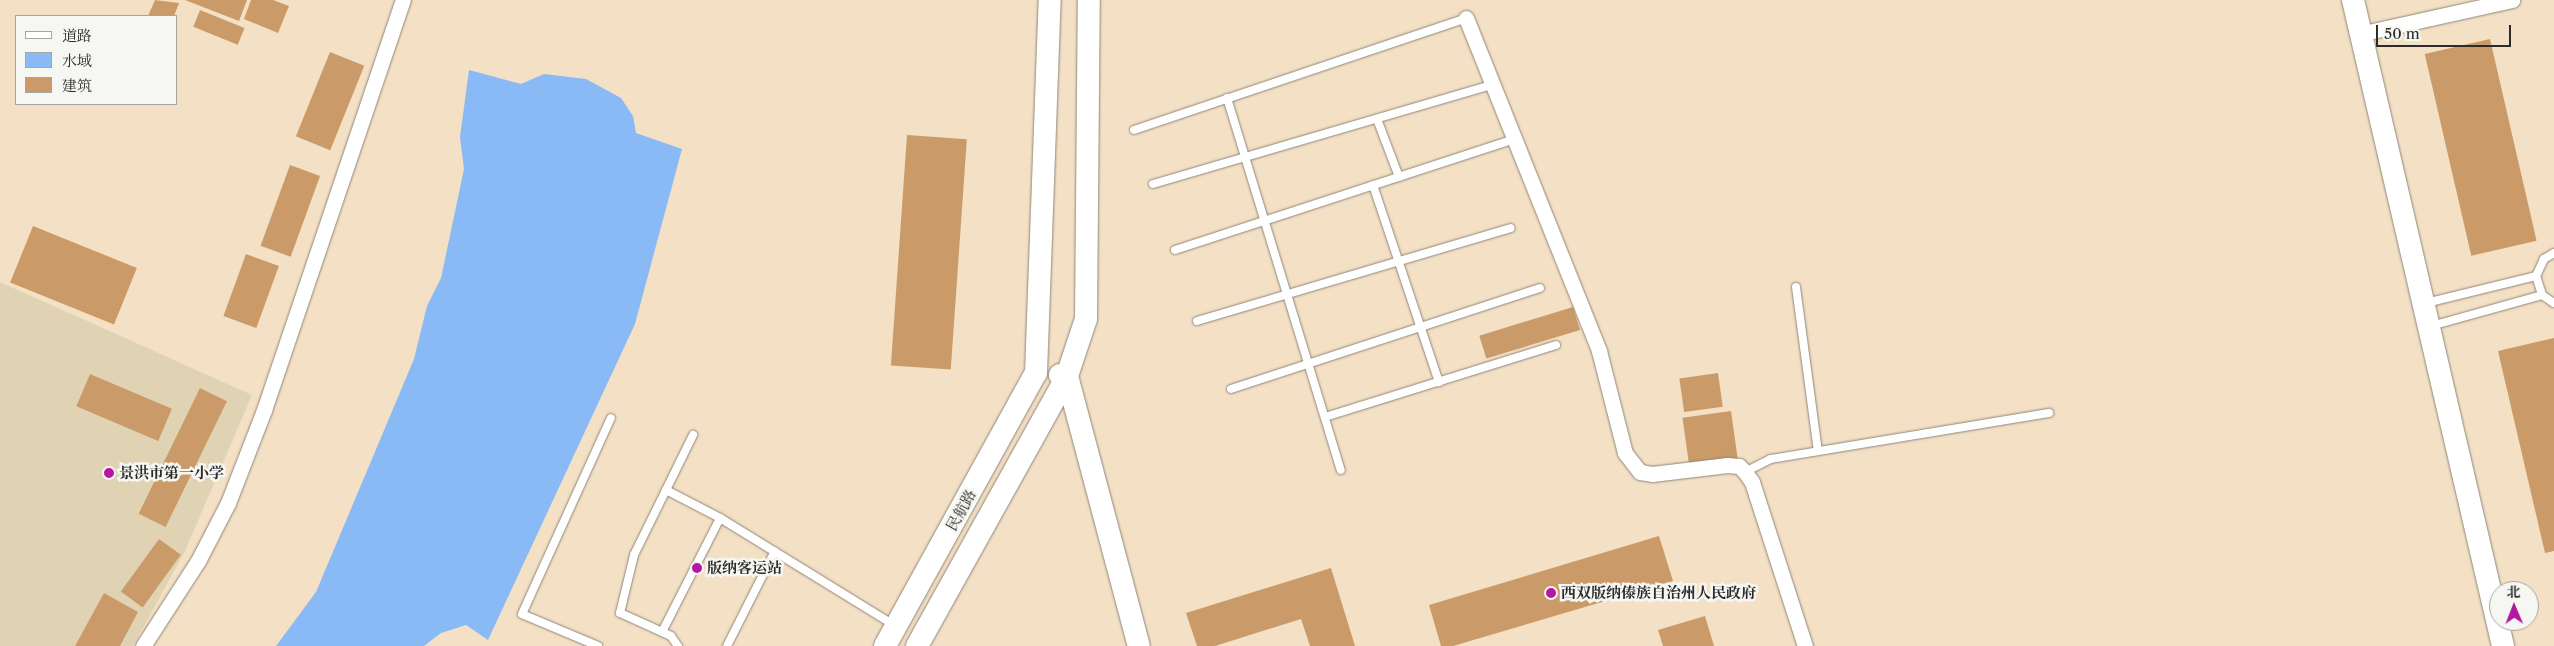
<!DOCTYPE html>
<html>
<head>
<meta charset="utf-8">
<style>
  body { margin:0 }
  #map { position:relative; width:2554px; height:646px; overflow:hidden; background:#f3e0c5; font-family:"Libre Caslon Text","Noto Serif SC",serif }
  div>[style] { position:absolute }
  .built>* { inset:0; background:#e0d3b4 }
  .water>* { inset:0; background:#89baf5 }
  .building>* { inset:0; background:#ca9b68; transform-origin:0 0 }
  .roads { filter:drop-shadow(0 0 1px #8f8678) drop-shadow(0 0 1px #8f8678) }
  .lane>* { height:8px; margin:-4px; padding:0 4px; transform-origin:4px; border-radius:4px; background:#fff }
  .street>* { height:15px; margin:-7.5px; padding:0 7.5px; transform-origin:7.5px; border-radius:7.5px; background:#fff }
  .secondary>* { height:22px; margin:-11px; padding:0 11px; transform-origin:11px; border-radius:11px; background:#fff }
  .dots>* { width:14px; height:14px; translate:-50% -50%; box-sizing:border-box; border:2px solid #f6f6f2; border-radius:50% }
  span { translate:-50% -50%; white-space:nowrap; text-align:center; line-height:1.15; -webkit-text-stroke:5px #f6f6f2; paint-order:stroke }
  .poi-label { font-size:15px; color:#2b2b2b; font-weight:700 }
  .left { translate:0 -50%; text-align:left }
  .street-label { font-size:15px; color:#2b2b2b }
  .legend { position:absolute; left:15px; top:15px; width:162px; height:90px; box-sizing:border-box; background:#f6f6f2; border:1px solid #a5a5a2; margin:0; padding:6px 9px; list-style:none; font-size:15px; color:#2b2b2b }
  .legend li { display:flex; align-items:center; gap:10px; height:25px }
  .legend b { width:25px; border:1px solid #a5a5a2 }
  .north { position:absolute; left:2489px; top:581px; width:50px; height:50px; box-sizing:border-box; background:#f6f6f2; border:1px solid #a5a5a2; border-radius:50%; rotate:359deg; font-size:14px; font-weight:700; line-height:20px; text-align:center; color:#2b2b2b }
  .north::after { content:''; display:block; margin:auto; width:18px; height:22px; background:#b5179e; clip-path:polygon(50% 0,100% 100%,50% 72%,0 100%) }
  .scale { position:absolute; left:2376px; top:25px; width:135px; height:22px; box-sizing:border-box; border:2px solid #2b2b2b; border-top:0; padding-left:6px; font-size:15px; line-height:18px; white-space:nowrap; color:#2b2b2b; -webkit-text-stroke:4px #f6f6f2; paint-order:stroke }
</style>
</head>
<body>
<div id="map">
  <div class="built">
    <div style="clip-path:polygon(0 282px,252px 395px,185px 551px,133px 646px,0 646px)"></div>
  </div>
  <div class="water">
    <div style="clip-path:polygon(469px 70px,521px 84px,544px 74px,586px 79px,621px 98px,633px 116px,636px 133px,682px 149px,635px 324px,488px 640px,466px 625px,441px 633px,424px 646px,276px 646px,316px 592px,414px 359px,427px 306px,441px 278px,464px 169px,460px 137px)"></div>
  </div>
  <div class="building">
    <div style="clip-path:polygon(155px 0,179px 3px,174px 16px,148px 16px)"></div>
    <div style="clip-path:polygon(185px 0,247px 0,239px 21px)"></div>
    <div style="clip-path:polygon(251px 0,273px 0,289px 6px,278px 33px,244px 19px)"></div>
    <div style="left:200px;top:10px;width:48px;height:18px;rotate:22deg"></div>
    <div style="left:2490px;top:39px;width:207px;height:67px;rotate:77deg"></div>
    <div style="left:330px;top:52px;width:37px;height:91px;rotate:22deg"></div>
    <div style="left:907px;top:135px;width:60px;height:231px;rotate:4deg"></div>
    <div style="left:290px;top:165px;width:32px;height:86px;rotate:20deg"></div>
    <div style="left:33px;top:226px;width:112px;height:61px;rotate:22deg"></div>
    <div style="left:246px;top:254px;width:35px;height:66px;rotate:20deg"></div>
    <div style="left:1573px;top:307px;width:24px;height:98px;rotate:73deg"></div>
    <div style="clip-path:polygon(2554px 338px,2554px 551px,2545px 553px,2498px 351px)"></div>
    <div style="left:1718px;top:373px;width:34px;height:39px;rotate:82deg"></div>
    <div style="left:90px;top:374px;width:89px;height:35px;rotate:23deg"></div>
    <div style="left:200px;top:388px;width:30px;height:140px;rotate:26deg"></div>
    <div style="left:1731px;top:411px;width:49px;height:49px;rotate:82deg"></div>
    <div style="clip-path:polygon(1659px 536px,1673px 581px,1453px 646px,1441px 646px,1429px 605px)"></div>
    <div style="left:159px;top:539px;width:27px;height:65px;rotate:36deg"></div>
    <div style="clip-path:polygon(1331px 568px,1355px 646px,1310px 646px,1301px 619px,1215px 646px,1197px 646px,1186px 613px)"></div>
    <div style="clip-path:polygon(104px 593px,138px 612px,120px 646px,75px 646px)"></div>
    <div style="clip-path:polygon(1705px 616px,1714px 646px,1663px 646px,1658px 630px)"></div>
  </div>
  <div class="roads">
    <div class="lane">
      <div style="left:1227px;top:98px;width:389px;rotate:73deg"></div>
      <div style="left:1377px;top:119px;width:62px;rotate:69.2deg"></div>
      <div style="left:1134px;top:130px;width:350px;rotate:-18.6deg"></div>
      <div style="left:1153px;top:184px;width:353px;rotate:-16.3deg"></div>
      <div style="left:1373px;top:185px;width:208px;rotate:71.5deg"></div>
      <div style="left:1175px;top:250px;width:357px;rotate:-18.1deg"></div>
      <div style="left:2554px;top:253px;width:12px;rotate:149deg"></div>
      <div style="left:2544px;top:259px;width:19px;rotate:115deg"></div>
      <div style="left:2536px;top:276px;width:20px;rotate:72deg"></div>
      <div style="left:2542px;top:295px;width:14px;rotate:34deg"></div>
      <div style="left:1796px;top:287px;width:165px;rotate:82.4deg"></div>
      <div style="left:2426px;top:303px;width:113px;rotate:-13.8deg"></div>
      <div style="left:1197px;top:321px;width:327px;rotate:-16.5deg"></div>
      <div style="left:2431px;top:326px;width:115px;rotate:-15.6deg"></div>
      <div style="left:1231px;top:389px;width:325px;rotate:-18.1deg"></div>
      <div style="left:1325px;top:417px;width:242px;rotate:-17.3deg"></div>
      <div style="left:1745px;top:472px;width:29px;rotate:-27deg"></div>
      <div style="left:1771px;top:459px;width:282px;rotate:-9.4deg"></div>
      <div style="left:666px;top:490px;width:61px;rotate:27.4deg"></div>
      <div style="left:720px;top:518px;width:204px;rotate:31.6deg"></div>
      <div style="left:662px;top:632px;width:128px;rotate:-63deg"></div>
      <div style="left:598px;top:646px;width:82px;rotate:-157.2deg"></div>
      <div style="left:522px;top:614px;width:215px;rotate:-65.6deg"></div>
      <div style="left:678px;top:646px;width:12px;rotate:-125deg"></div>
      <div style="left:671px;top:636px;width:56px;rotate:-155.7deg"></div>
      <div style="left:620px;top:613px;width:60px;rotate:-76.4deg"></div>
      <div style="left:634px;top:555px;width:134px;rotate:-63.8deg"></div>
      <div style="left:727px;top:646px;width:106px;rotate:-63.2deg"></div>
    </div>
    <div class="street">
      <div style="left:1466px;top:18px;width:359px;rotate:68.2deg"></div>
      <div style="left:1599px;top:351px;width:105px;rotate:75.7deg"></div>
      <div style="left:1625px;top:453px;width:24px;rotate:52deg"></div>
      <div style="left:1640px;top:472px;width:12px;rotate:9deg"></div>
      <div style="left:1652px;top:474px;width:76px;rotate:-6.8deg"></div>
      <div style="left:1727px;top:465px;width:12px;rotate:5deg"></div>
      <div style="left:1739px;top:466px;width:8px;rotate:45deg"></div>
      <div style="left:1745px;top:472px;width:12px;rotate:55deg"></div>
      <div style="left:1752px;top:482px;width:172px;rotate:72.1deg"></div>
      <div style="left:2359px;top:34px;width:157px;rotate:-12.5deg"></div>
      <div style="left:143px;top:646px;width:101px;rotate:-57.1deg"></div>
      <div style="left:198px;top:561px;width:65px;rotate:-62.7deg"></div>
      <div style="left:228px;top:503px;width:100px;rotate:-68.8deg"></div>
      <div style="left:264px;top:410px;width:433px;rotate:-71.3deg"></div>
    </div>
    <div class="secondary">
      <div style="left:2353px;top:0;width:663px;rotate:76.93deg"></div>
      <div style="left:1060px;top:375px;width:7px;rotate:8deg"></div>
      <div style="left:1067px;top:376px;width:279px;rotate:75.1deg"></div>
      <div style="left:885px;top:646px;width:312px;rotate:-61.1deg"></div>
      <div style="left:1036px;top:373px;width:373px;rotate:-87.9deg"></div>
      <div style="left:917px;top:646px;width:309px;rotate:-60.9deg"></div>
      <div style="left:1067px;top:376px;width:60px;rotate:-71.6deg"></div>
      <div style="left:1086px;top:319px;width:319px;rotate:-89.5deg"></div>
    </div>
  </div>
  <div class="dots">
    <div style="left:109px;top:473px;background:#b5179e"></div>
    <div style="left:697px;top:568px;background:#b5179e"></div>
    <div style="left:1551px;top:593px;background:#b5179e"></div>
  </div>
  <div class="poi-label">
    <span class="left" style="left:119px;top:473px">景洪市第一小学</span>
    <span class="left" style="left:707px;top:568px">版纳客运站</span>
    <span class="left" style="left:1561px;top:593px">西双版纳傣族自治州人民政府</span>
  </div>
  <div class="street-label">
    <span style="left:961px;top:510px;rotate:-61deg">民航路</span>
  </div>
  <ul class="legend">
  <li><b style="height:6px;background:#fff"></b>道路</li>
  <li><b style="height:14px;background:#89baf5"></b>水域</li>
  <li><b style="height:14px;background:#ca9b68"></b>建筑</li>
  </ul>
  <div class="north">北</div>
  <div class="scale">50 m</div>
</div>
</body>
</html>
